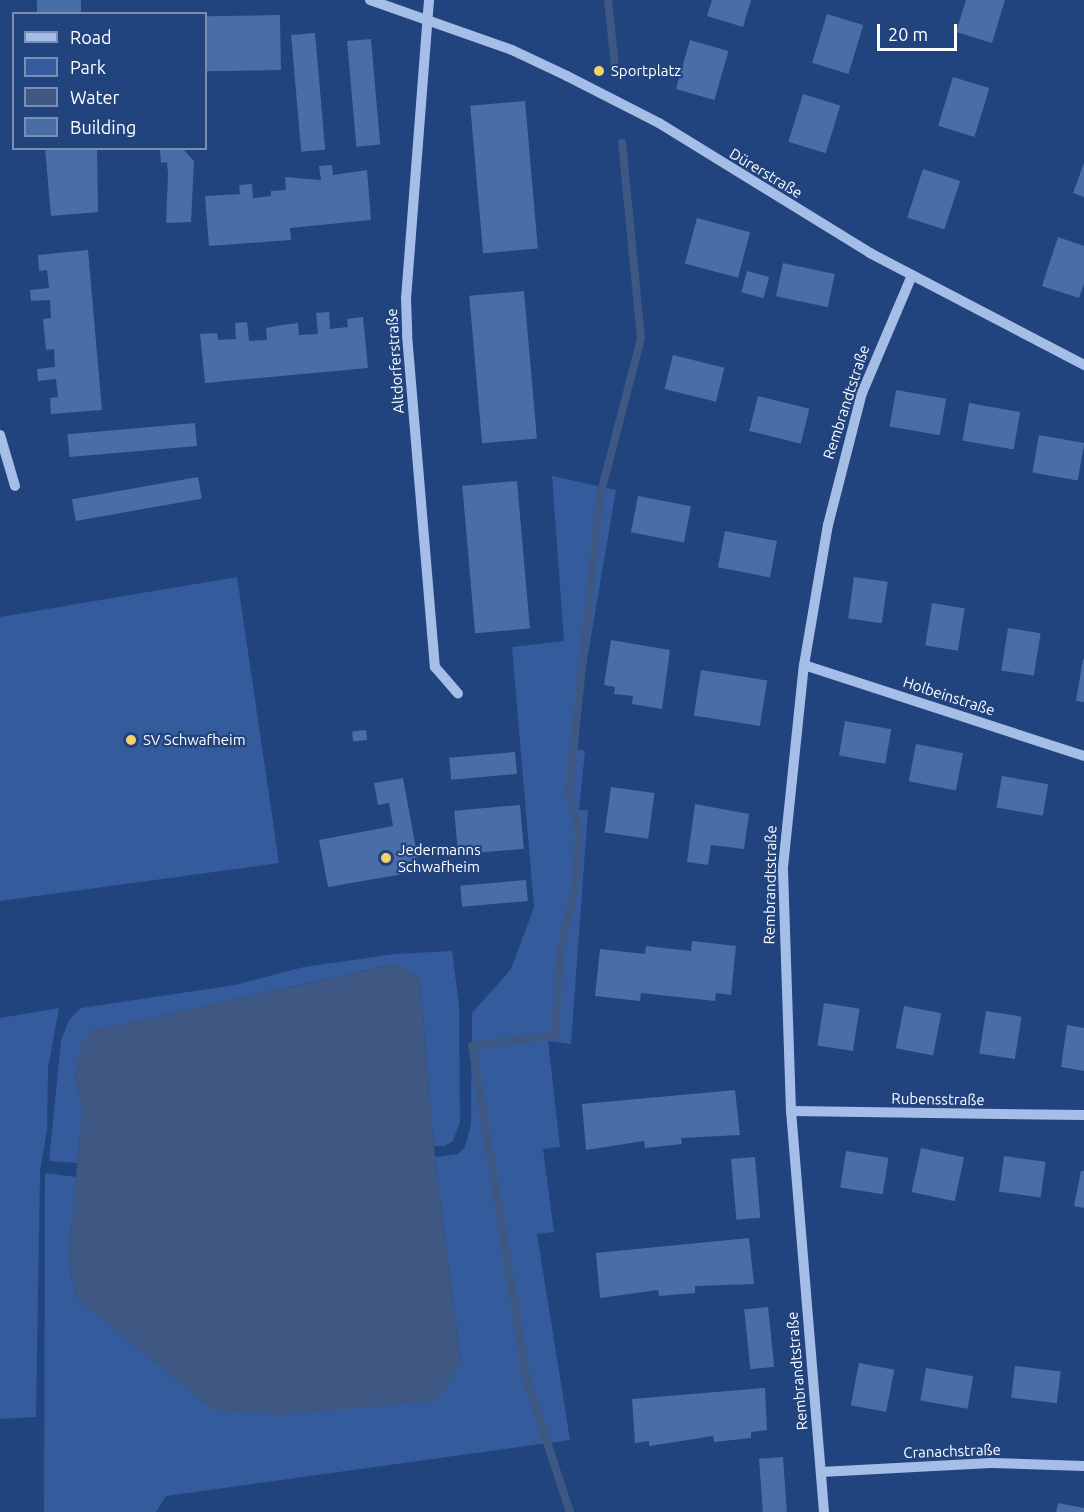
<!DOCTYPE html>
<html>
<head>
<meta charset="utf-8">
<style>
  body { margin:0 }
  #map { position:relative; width:1084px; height:1512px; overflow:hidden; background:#21437e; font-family:Ubuntu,sans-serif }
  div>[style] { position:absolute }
  .green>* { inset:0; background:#345c9c }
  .water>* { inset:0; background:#3e5883 }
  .stream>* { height:8px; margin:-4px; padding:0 4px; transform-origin:4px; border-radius:4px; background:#3e5883 }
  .building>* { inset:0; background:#496da7; transform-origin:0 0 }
  .minor>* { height:10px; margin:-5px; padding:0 5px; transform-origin:5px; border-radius:5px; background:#a5bee7 }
  .dots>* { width:16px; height:16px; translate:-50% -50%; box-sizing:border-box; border:3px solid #21437e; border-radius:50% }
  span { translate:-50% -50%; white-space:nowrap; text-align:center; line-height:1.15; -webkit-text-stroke:4.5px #21437e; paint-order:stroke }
  .poi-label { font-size:15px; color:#fff }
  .left { translate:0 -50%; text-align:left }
  .street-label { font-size:15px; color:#fff }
  .legend { position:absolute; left:12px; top:12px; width:195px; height:138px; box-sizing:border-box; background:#21437e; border:2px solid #7a8eb2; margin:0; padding:8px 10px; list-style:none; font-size:18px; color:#fff }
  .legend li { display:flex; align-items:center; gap:12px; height:30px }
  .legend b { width:30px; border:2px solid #7a8eb2 }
  .scale { position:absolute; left:877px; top:24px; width:80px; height:27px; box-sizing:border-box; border:3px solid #fff; border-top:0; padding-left:8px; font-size:18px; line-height:21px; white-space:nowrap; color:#fff; -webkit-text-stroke:4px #21437e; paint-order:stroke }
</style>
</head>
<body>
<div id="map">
  <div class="green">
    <div style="clip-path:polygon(552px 476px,616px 490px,572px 748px,585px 751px,579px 810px,588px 810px,571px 1044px,548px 1041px,560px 1147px,543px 1149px,554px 1232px,537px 1234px,570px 1440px,166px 1496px,156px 1512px,44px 1512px,45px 1173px,76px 1177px,68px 1262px,76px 1298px,214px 1410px,461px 1362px,435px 1157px,458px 1154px,465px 1147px,471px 1124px,472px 1013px,511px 969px,534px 907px,512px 647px,564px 641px)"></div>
    <div style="clip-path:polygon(237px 577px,279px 863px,0 901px,0 617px)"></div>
    <div style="clip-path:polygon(452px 951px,459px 1006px,460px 1122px,453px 1141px,445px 1146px,434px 1146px,420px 978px,395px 964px,91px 1031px,75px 1075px,82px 1109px,77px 1163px,49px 1161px,61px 1040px,69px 1020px,81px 1008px,235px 985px,304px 967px,395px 954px)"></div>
    <div style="clip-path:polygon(59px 1008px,48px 1068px,47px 1130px,40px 1171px,36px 1417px,0 1419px,0 1018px)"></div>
  </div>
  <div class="water">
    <div style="clip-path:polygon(396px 964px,420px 978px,435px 1157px,461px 1362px,438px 1401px,279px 1415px,214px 1410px,76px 1298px,68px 1262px,82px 1109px,75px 1076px,80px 1044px,91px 1031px)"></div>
  </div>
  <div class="stream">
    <div style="left:608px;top:0;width:67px;rotate:84deg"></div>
    <div style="left:570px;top:1512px;width:138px;rotate:-108.2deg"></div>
    <div style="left:527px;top:1381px;width:339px;rotate:-99.3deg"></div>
    <div style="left:472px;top:1046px;width:84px;rotate:-7.5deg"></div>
    <div style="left:555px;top:1035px;width:82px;rotate:-86.5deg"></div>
    <div style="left:560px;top:953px;width:74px;rotate:-77.5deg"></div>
    <div style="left:576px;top:881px;width:52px;rotate:-86.7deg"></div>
    <div style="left:579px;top:829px;width:39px;rotate:-105deg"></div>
    <div style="left:569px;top:791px;width:297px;rotate:-84deg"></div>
    <div style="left:600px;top:496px;width:162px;rotate:-75.4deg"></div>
    <div style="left:641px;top:339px;width:197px;rotate:-95.5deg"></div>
  </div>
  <div class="building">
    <div style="left:37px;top:0;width:44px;height:14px"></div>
    <div style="clip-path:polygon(712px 0,751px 0,743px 27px,707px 16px)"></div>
    <div style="clip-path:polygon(966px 0,1005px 0,992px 43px,956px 32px)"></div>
    <div style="left:827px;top:14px;width:38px;height:51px;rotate:17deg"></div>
    <div style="left:280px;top:15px;width:55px;height:74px;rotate:89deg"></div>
    <div style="left:315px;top:33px;width:117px;height:24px;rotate:85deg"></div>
    <div style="left:371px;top:39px;width:106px;height:24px;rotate:85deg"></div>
    <div style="left:690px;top:40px;width:40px;height:51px;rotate:16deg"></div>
    <div style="left:953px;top:77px;width:38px;height:51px;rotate:17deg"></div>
    <div style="left:803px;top:94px;width:39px;height:50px;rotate:17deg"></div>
    <div style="left:525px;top:101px;width:148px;height:55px;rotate:85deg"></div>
    <div style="clip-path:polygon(45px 148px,97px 149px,98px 212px,51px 216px)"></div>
    <div style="clip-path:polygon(183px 149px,194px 161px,191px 222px,166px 223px,168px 174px,167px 162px,161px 163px,160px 150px)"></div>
    <div style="clip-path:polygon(1084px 163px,1084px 197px,1073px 193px)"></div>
    <div style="clip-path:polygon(332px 165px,333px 175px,367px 170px,371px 220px,290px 228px,291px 240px,209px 246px,205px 196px,240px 194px,239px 185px,252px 184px,253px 198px,271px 196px,271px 191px,286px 190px,285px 177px,321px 180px,319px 166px)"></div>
    <div style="left:923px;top:169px;width:39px;height:51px;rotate:18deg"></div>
    <div style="left:697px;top:218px;width:55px;height:47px;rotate:15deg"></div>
    <div style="clip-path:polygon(1058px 237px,1084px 246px,1084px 284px,1079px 298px,1042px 286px)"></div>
    <div style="clip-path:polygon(88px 250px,102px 410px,51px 414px,50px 398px,58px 397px,56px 379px,38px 381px,37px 369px,55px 367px,54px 349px,46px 350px,43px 319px,51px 318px,50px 300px,31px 301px,30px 290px,49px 288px,47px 270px,39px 271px,38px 255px)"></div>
    <div style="left:783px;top:263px;width:53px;height:34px;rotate:12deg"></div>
    <div style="left:747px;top:271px;width:23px;height:22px;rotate:15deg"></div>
    <div style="left:524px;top:291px;width:148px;height:55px;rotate:85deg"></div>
    <div style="clip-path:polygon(329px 312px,330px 329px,348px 327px,347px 319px,363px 317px,368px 368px,205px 383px,200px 334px,217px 333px,218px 340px,236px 339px,235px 323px,247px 322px,249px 341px,267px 340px,266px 328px,282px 325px,298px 323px,299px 335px,318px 334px,316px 313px)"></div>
    <div style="left:673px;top:355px;width:53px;height:35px;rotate:14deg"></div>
    <div style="left:896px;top:390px;width:51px;height:37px;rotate:10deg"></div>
    <div style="left:758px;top:396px;width:53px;height:36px;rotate:14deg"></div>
    <div style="left:969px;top:403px;width:52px;height:38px;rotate:10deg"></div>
    <div style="left:195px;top:423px;width:23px;height:128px;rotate:85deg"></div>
    <div style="left:1039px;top:435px;width:46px;height:38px;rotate:10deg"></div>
    <div style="left:198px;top:477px;width:22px;height:128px;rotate:80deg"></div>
    <div style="left:517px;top:481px;width:148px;height:55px;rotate:85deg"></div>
    <div style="left:638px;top:496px;width:54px;height:37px;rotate:11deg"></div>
    <div style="left:725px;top:531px;width:53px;height:37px;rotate:11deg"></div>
    <div style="left:854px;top:577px;width:34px;height:42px;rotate:8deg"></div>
    <div style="left:932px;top:603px;width:33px;height:43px;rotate:9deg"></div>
    <div style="left:1008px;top:628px;width:33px;height:43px;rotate:9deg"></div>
    <div style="clip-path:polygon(611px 640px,670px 650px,662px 709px,632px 704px,633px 696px,614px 694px,615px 687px,604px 685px)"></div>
    <div style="clip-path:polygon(1083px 659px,1084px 659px,1084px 702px,1076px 701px)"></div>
    <div style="left:701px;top:670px;width:67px;height:46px;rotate:9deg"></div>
    <div style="left:845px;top:721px;width:47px;height:35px;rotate:10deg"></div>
    <div style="left:366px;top:730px;width:10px;height:14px;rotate:84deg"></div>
    <div style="left:916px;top:744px;width:48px;height:38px;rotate:11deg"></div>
    <div style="left:515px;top:752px;width:22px;height:66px;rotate:85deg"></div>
    <div style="left:1002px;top:776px;width:47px;height:32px;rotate:10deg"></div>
    <div style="clip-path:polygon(403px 778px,418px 860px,407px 862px,409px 873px,328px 887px,319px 840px,393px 826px,389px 803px,378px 805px,374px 783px)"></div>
    <div style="left:611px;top:787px;width:44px;height:46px;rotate:8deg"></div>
    <div style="clip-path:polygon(695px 804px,749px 814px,744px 849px,711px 845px,708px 865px,687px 862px)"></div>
    <div style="left:520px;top:805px;width:44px;height:66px;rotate:85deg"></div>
    <div style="left:526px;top:880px;width:21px;height:66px;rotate:85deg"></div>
    <div style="clip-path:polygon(692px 941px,736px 946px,731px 995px,716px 993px,715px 1001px,641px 993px,640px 1001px,595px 996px,600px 949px,645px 954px,646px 946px,691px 951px)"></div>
    <div style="left:824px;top:1003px;width:36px;height:43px;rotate:9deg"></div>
    <div style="left:904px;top:1006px;width:38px;height:43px;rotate:11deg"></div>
    <div style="left:986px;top:1011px;width:36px;height:43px;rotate:9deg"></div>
    <div style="clip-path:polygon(1067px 1025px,1084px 1028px,1084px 1071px,1061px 1067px)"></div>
    <div style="clip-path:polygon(735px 1090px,740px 1135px,681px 1138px,682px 1144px,645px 1148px,644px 1141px,586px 1150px,582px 1104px)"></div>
    <div style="left:921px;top:1148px;width:44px;height:45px;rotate:12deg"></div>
    <div style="left:846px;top:1151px;width:43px;height:37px;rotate:9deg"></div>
    <div style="left:1004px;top:1156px;width:42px;height:36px;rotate:8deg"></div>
    <div style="left:755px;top:1157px;width:61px;height:24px;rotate:85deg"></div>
    <div style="clip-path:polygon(1081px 1171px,1084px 1171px,1084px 1208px,1074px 1206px)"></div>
    <div style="clip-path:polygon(749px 1238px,754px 1284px,695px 1286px,695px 1293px,659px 1296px,658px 1290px,600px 1298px,596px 1253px)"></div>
    <div style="left:768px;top:1307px;width:60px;height:24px;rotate:84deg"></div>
    <div style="left:859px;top:1363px;width:36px;height:43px;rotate:11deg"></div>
    <div style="left:1015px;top:1366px;width:46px;height:32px;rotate:7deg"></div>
    <div style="left:926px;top:1368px;width:48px;height:33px;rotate:10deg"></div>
    <div style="clip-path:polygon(765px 1388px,767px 1430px,751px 1432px,751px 1438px,714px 1442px,713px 1436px,649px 1446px,649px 1441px,635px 1443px,632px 1399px)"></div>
    <div style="left:783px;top:1457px;width:55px;height:24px;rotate:86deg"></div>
    <div style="clip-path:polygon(1058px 1503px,1084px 1508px,1084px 1512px,1056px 1512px)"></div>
  </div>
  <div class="minor">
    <div style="left:370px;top:0;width:151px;rotate:19.4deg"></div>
    <div style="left:512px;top:50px;width:61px;rotate:25.3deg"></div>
    <div style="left:567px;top:76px;width:103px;rotate:27.1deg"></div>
    <div style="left:659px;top:123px;width:248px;rotate:31.6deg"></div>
    <div style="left:870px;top:253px;width:242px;rotate:27.6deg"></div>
    <div style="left:429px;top:0;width:299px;rotate:94.4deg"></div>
    <div style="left:406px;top:298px;width:37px;rotate:88deg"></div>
    <div style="left:407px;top:335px;width:333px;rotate:85.2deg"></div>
    <div style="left:435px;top:667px;width:35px;rotate:49deg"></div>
    <div style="left:0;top:435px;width:53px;rotate:73.6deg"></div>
    <div style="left:804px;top:665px;width:294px;rotate:18deg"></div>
    <div style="left:791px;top:1111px;width:293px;rotate:0.8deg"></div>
    <div style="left:821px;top:1472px;width:170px;rotate:-3deg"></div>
    <div style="left:991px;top:1463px;width:93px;rotate:1.8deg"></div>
    <div style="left:824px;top:1512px;width:402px;rotate:-94.7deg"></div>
    <div style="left:791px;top:1111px;width:244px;rotate:-91.9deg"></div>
    <div style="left:783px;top:867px;width:203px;rotate:-84.1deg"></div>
    <div style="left:804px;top:665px;width:142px;rotate:-80.3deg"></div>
    <div style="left:828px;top:525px;width:136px;rotate:-75.6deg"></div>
    <div style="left:862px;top:393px;width:128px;rotate:-67deg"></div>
  </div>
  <div class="dots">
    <div style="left:599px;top:71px;background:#f3d466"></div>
    <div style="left:131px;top:740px;background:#f3d466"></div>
    <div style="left:386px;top:858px;background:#f3d466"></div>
  </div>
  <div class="poi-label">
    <span class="left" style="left:611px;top:71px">Sportplatz</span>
    <span class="left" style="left:143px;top:740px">SV Schwafheim</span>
    <span class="left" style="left:398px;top:858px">Jedermanns<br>Schwafheim</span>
  </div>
  <div class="street-label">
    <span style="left:766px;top:173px;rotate:31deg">Dürerstraße</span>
    <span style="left:395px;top:361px;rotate:-94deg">Altdorferstraße</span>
    <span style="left:846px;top:402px;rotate:-72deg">Rembrandtstraße</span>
    <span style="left:949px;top:696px;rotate:18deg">Holbeinstraße</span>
    <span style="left:770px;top:885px;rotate:-89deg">Rembrandtstraße</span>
    <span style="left:938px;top:1099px;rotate:1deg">Rubensstraße</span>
    <span style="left:797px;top:1371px;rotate:-95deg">Rembrandtstraße</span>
    <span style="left:952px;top:1451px;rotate:-2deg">Cranachstraße</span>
  </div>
  <ul class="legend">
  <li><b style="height:8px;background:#a5bee7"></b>Road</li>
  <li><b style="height:16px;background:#345c9c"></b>Park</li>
  <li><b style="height:16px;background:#3e5883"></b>Water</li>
  <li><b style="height:16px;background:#496da7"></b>Building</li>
  </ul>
  <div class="scale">20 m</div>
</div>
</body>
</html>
